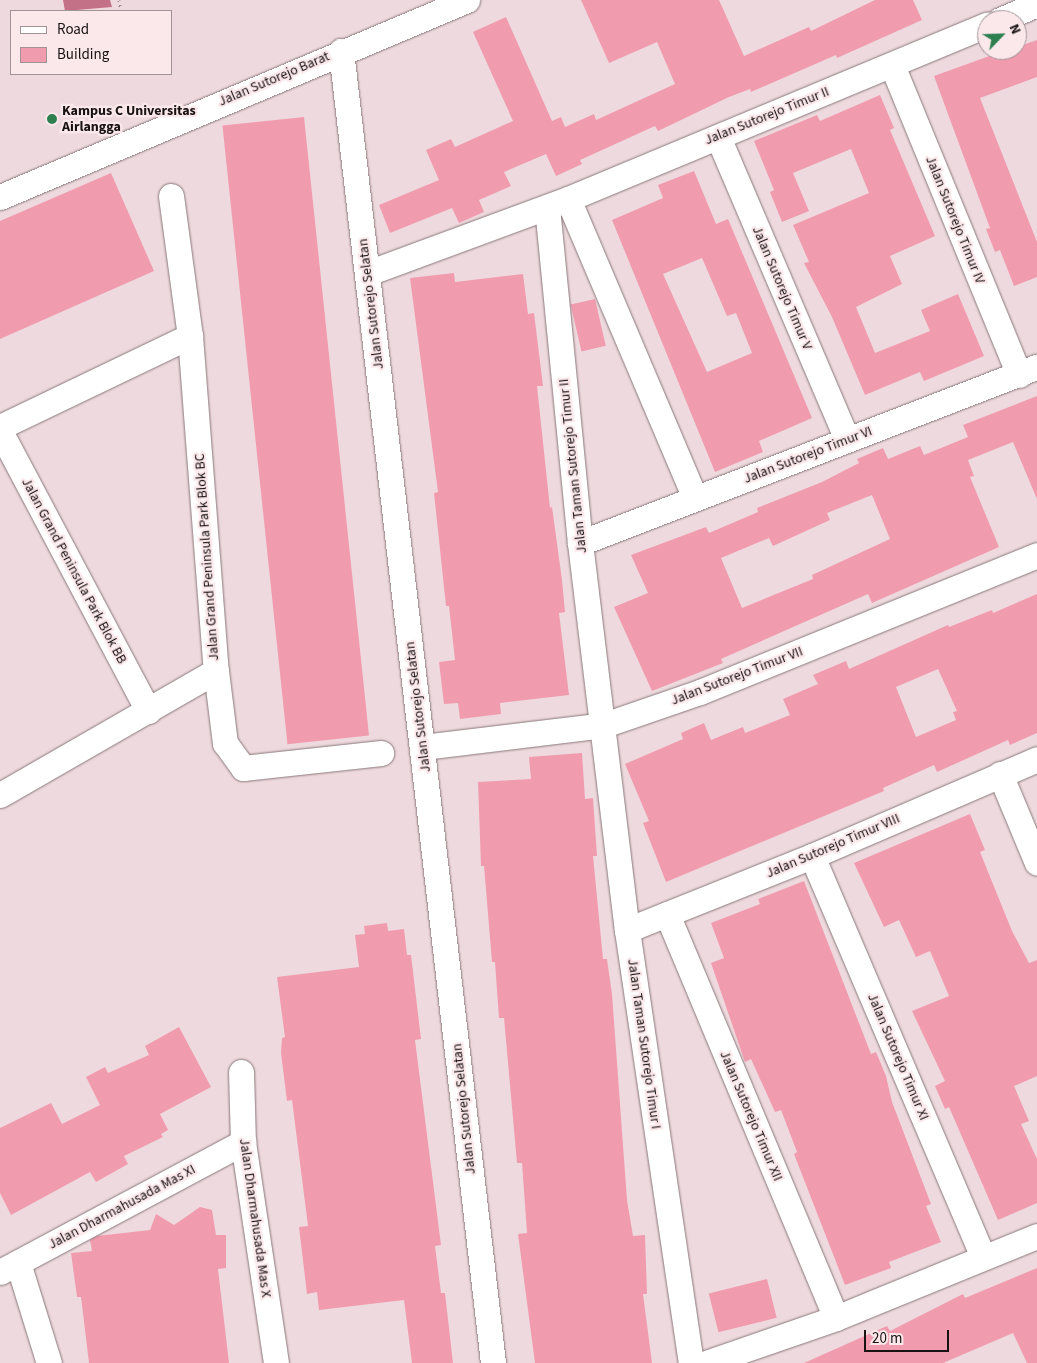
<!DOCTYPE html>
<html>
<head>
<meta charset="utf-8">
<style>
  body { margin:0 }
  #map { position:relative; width:1037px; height:1363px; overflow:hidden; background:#eedade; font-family:"Source Sans 3",sans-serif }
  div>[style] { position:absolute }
  .water>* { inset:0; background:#c37186 }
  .building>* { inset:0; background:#f19baf; transform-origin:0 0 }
  .path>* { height:3px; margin-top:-1.5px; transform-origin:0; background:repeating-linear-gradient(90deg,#97898c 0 1px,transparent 0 5px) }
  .roads { filter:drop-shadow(0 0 1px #89787b) drop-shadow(0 0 1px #89787b) }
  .street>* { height:25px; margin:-12.5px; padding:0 12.5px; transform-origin:12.5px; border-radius:12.5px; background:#fff }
  .dots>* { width:14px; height:14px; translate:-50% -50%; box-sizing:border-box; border:2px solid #fbe8eb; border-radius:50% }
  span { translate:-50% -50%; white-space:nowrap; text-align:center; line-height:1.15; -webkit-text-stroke:4.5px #fbe8eb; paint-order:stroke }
  .street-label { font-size:14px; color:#181213 }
  .poi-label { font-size:14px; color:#181213; font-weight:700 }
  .left { translate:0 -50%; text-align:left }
  .legend { position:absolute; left:10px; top:10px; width:162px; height:65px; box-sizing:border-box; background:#fbe8eb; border:1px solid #a09295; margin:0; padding:6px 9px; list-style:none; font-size:15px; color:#181213 }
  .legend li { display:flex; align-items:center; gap:10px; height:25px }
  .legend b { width:25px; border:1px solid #a09295 }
  .north { position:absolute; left:977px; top:10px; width:50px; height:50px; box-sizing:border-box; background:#fbe8eb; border:1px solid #a09295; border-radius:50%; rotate:66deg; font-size:14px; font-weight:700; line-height:20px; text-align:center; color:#181213 }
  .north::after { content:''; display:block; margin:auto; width:18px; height:22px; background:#2e7f50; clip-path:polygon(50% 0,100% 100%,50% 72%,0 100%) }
  .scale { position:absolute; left:864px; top:1330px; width:85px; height:22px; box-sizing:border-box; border:2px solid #181213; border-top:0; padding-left:6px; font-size:15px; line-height:18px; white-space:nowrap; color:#181213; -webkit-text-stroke:4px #fbe8eb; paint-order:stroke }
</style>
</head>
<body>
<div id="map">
  <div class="water">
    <div style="clip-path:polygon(63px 0,110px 0,112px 7px,65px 11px)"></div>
  </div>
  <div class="building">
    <div style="clip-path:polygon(581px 0,719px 0,744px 56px,809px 27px,811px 31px,875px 0,913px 0,922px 20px,837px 58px,836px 55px,751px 92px,750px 89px,729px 97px,658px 131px,655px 126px,580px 160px,582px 164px,556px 176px,546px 154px,504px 172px,511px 186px,479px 200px,484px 212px,459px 223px,452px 208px,390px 233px,379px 205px,439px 180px,426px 150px,451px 139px,455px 147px,513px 121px,473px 32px,506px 17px,552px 121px,561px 117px,565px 127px,594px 114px,596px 120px,675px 84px,657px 42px,609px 63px)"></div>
    <div style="clip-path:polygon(1037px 40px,1037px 77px,980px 98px,1037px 242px,1037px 277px,1014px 286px,1000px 250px,995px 252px,986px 229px,990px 228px,934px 76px,1006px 50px,1017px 50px,1017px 47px)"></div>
    <div style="clip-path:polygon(880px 95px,894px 128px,890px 130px,935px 236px,890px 256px,902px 284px,856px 307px,875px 353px,930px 331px,921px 310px,958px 294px,984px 356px,924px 381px,920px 372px,865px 395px,832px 317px,804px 263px,809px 262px,793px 225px,869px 193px,851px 149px,793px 173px,809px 211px,782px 222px,770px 192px,774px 190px,754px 141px,817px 115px,820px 121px)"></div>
    <div style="left:304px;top:117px;width:622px;height:82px;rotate:84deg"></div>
    <div style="clip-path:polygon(evenodd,694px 171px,716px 224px,728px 219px,812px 418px,759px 441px,763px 452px,715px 472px,612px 220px,663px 198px,658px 185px,694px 171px,702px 258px,727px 316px,736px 313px,752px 353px,707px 372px,663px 274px,702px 258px)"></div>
    <div style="clip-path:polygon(111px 173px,154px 271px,0 339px,0 221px)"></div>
    <div style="clip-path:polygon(454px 273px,455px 282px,523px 274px,528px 314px,534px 313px,543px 386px,537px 386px,550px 508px,552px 507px,562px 580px,565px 612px,559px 613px,569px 695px,500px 703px,501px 714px,460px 719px,458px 703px,444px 704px,439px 662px,455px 660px,449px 606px,446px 606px,434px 493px,438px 492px,410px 278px)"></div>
    <div style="left:595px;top:299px;width:48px;height:25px;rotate:77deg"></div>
    <div style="clip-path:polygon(evenodd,1037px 396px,1037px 499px,1013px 442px,968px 460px,974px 476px,970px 477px,999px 547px,872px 603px,868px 594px,721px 659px,723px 663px,652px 691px,614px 607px,648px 593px,631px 555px,706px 527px,709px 533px,758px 512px,757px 508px,822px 482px,859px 463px,857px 459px,883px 448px,888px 459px,920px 446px,924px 455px,968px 437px,963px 425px,1037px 396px,872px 495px,890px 539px,812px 575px,813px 579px,742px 608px,721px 558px,769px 538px,773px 546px,830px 520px,827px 513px,872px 495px)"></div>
    <div style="clip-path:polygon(evenodd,1037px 594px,1037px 733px,1010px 745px,1008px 740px,937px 772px,934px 765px,883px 788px,884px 791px,666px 882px,643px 823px,649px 821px,625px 764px,683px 739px,681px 733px,704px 723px,711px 740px,743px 727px,745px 733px,790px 715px,783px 699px,818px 684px,813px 675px,846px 661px,849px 669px,948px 625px,949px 627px,992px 610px,993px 613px,1037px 594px,938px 669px,957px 711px,953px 712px,956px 720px,916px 737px,896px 687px,938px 669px)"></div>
    <div style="clip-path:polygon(582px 753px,585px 799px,593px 798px,597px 856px,593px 856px,603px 959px,607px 959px,612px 994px,627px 1200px,633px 1236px,645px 1235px,647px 1294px,643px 1294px,652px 1363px,535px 1363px,518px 1234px,527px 1233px,522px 1163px,517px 1163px,504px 1018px,499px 1018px,495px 962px,492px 962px,484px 866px,481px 866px,478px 782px,531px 779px,529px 757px)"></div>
    <div style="clip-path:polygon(970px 814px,985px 850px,980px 852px,1012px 931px,1029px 963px,1037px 960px,1037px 1076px,1014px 1086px,1029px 1121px,1021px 1124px,1037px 1159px,1037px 1203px,998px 1220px,949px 1107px,945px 1109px,935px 1086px,945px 1081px,912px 1011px,949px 996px,930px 951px,916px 957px,899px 920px,884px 927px,854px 863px)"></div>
    <div style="clip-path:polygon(804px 881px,871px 1054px,876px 1052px,886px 1076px,892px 1102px,931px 1204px,926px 1206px,941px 1242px,889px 1262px,891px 1268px,845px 1285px,794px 1154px,797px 1152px,781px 1110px,775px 1112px,751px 1059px,745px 1062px,711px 963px,724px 958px,711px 923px,760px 904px,758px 899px)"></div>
    <div style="clip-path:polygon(387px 923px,388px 931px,404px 929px,407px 955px,411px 955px,421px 1039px,415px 1040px,441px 1245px,435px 1246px,441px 1293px,445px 1293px,453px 1363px,412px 1363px,404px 1300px,319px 1310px,317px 1292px,307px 1294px,299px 1227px,308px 1226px,292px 1100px,287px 1101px,281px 1053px,282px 1038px,285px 1037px,277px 977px,359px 967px,355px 935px,365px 934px,364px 926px)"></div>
    <div style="clip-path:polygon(179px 1027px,211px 1087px,160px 1114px,168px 1130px,161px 1134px,163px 1137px,124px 1156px,128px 1164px,96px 1182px,90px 1172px,11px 1215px,0 1193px,0 1128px,51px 1103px,62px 1124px,100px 1105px,86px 1077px,105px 1067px,108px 1073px,149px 1055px,145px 1046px)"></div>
    <div style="clip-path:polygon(200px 1207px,212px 1210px,216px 1235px,226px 1235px,226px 1268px,218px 1269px,229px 1363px,89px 1363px,81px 1297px,77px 1297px,71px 1253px,92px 1251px,90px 1240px,97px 1236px,150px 1230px,156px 1214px,174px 1225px)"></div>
    <div style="clip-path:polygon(1037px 1268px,1037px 1363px,1027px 1363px,1013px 1333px,943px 1363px,804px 1363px,887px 1326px,890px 1331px,963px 1294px,965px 1298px)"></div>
    <div style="left:767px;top:1279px;width:40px;height:60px;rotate:76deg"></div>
  </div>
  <div class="path">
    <div style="left:119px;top:0;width:11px;rotate:80deg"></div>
  </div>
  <div class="roads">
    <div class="street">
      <div style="left:1000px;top:20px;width:40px;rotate:-23.4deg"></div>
      <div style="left:341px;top:51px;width:1321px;rotate:83.39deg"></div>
      <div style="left:892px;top:65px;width:335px;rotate:67.7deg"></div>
      <div style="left:718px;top:137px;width:329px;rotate:66.9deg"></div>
      <div style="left:171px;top:196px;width:141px;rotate:82.3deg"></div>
      <div style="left:190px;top:336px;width:336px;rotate:85.6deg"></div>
      <div style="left:216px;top:671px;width:73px;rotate:82.9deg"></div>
      <div style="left:225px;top:743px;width:31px;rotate:54deg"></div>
      <div style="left:243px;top:768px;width:139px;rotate:-6.2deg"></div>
      <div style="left:0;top:197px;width:507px;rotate:-22.87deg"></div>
      <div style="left:568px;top:199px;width:325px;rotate:67deg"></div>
      <div style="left:547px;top:207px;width:338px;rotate:84.4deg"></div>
      <div style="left:580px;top:543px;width:390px;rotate:83.1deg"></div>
      <div style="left:627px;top:930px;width:438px;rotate:81.6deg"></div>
      <div style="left:368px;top:273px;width:213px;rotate:-20.3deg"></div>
      <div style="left:568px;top:199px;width:454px;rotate:-22.6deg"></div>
      <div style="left:0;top:427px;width:211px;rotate:-25.6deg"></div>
      <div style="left:0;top:431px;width:317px;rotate:62.1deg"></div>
      <div style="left:580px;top:543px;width:490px;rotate:-21.1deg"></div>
      <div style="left:423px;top:747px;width:182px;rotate:-6.9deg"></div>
      <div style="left:604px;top:725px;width:102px;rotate:-19deg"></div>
      <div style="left:700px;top:692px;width:364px;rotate:-22.1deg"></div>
      <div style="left:1000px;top:774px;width:96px;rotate:67.4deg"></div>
      <div style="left:0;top:795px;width:249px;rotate:-29.9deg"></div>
      <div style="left:812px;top:856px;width:436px;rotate:66.9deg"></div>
      <div style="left:667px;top:914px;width:438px;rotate:67.3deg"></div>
      <div style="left:627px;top:930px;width:199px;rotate:-21.8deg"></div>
      <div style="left:812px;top:856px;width:245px;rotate:-23.3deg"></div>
      <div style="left:241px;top:1072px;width:70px;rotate:88.4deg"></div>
      <div style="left:243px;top:1142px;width:223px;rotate:81.5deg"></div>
      <div style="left:18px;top:1263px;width:105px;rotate:72.8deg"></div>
      <div style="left:0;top:1272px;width:276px;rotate:-28.1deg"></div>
      <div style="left:706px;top:1363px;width:138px;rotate:-19.1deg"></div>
      <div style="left:836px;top:1318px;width:217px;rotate:-22.2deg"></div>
    </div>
  </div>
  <div class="dots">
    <div style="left:52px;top:119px;background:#2e7f50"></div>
  </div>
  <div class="street-label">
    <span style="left:274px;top:79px;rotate:-23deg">Jalan Sutorejo Barat</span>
    <span style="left:767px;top:116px;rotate:-22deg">Jalan Sutorejo Timur II</span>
    <span style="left:955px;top:220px;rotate:68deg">Jalan Sutorejo Timur IV</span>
    <span style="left:782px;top:288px;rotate:67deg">Jalan Sutorejo Timur V</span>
    <span style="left:371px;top:304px;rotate:-97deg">Jalan Sutorejo Selatan</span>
    <span style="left:808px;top:455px;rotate:-21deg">Jalan Sutorejo Timur VI</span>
    <span style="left:573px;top:466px;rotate:-96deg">Jalan Taman Sutorejo Timur II</span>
    <span style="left:207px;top:557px;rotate:-94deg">Jalan Grand Peninsula Park Blok BC</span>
    <span style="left:74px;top:571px;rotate:62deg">Jalan Grand Peninsula Park Blok BB</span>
    <span style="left:737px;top:676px;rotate:-21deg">Jalan Sutorejo Timur VII</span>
    <span style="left:418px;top:707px;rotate:-97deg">Jalan Sutorejo Selatan</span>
    <span style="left:833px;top:846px;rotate:-23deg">Jalan Sutorejo Timur VIII</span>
    <span style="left:644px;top:1044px;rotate:82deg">Jalan Taman Sutorejo Timur I</span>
    <span style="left:898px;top:1057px;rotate:67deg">Jalan Sutorejo Timur XI</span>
    <span style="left:464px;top:1109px;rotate:-96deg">Jalan Sutorejo Selatan</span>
    <span style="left:751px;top:1116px;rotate:67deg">Jalan Sutorejo Timur XII</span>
    <span style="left:122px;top:1207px;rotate:-28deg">Jalan Dharmahusada Mas XI</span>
    <span style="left:255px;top:1218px;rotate:82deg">Jalan Dharmahusada Mas X</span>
  </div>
  <div class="poi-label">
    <span class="left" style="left:62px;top:119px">Kampus C Universitas<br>Airlangga</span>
  </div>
  <ul class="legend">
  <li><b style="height:6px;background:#fff"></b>Road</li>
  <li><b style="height:14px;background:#f19baf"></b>Building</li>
  </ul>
  <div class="north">N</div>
  <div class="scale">20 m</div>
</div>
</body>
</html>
